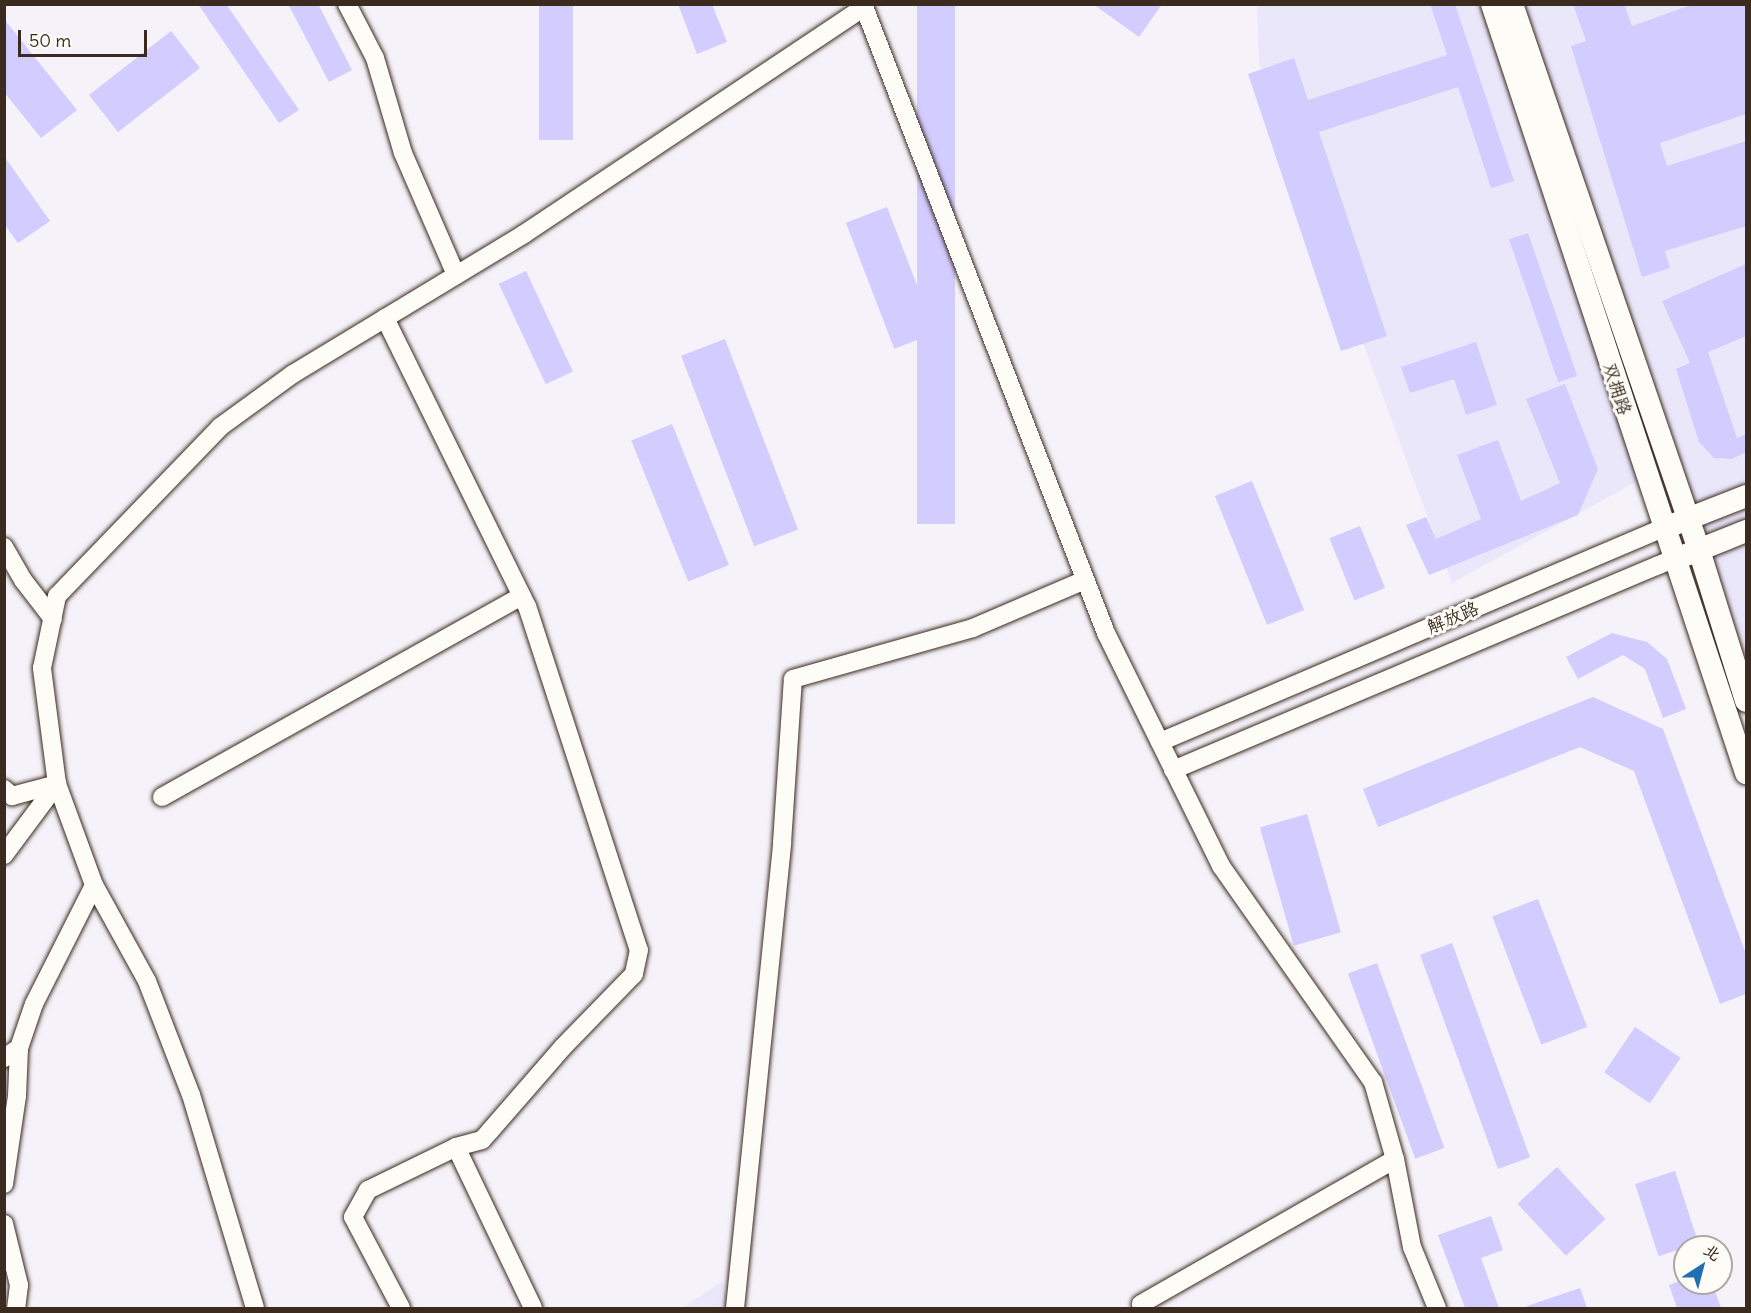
<!DOCTYPE html>
<html>
<head>
<meta charset="utf-8">
<style>
  body { margin:0 }
  #map { position:relative; width:1751px; height:1313px; overflow:hidden; background:#f5f2f9; font-family:Delius,"LXGW WenKai TC",sans-serif }
  div>[style] { position:absolute }
  .built>* { inset:0; background:#ebe7fb }
  .building>* { inset:0; background:#d3ccff; transform-origin:0 0 }
  .roads { filter:drop-shadow(0 0 2px #3b2a1e) drop-shadow(0 0 2px #3b2a1e) }
  .minor>* { height:18px; margin:-9px; padding:0 9px; transform-origin:9px; border-radius:9px; background:#fdfcf7 }
  .major>* { height:22px; margin:-11px; padding:0 11px; transform-origin:11px; border-radius:11px; background:#fdfcf7 }
  span { translate:-50% -50%; white-space:nowrap; text-align:center; line-height:1.15; -webkit-text-stroke:6px #fdfcf7; paint-order:stroke }
  .street-label { font-size:18px; color:#3b2a1e }
  .frame { position:absolute; inset:0; border:6px solid #3b2a1e; pointer-events:none }
  .north { position:absolute; left:1673px; top:1235px; width:60px; height:60px; box-sizing:border-box; background:#fdfcf7; border:2px solid #afa8a0; border-radius:50%; rotate:36deg; font-size:16px; font-weight:700; line-height:24px; text-align:center; color:#3b2a1e }
  .north::after { content:''; display:block; margin:auto; width:21px; height:27px; background:#1f6fb2; clip-path:polygon(50% 0,100% 100%,50% 72%,0 100%) }
  .scale { position:absolute; left:18px; top:30px; width:129px; height:27px; box-sizing:border-box; border:3px solid #3b2a1e; border-top:0; padding-left:8px; font-size:18px; line-height:21px; white-space:nowrap; color:#3b2a1e; -webkit-text-stroke:4px #fdfcf7; paint-order:stroke }
</style>
</head>
<body>
<div id="map">
  <div class="built">
    <div style="clip-path:polygon(1257px 5px,1746px 5px,1746px 674px,1674px 461px,1452px 583px,1259px 63px)"></div>
    <div style="clip-path:polygon(723px 1281px,727px 1308px,682px 1308px)"></div>
  </div>
  <div class="building">
    <div style="clip-path:polygon(198px 4px,226px 4px,299px 110px,279px 123px)"></div>
    <div style="clip-path:polygon(288px 4px,318px 4px,352px 70px,329px 82px)"></div>
    <div style="left:539px;top:4px;width:34px;height:136px"></div>
    <div style="clip-path:polygon(678px 4px,712px 4px,727px 42px,697px 54px)"></div>
    <div style="left:917px;top:4px;width:38px;height:520px"></div>
    <div style="clip-path:polygon(1093px 4px,1162px 4px,1139px 37px)"></div>
    <div style="clip-path:polygon(1430px 4px,1455px 4px,1514px 181px,1491px 188px,1458px 87px,1319px 132px,1387px 336px,1341px 351px,1248px 74px,1294px 58px,1308px 100px,1447px 55px)"></div>
    <div style="clip-path:polygon(1573px 4px,1624px 4px,1632px 26px,1694px 4px,1746px 4px,1746px 114px,1660px 143px,1667px 166px,1746px 141px,1746px 226px,1665px 251px,1670px 268px,1642px 277px,1571px 46px,1586px 41px)"></div>
    <div style="clip-path:polygon(4px 19px,77px 110px,41px 138px,4px 92px)"></div>
    <div style="left:171px;top:31px;width:47px;height:104px;rotate:52deg"></div>
    <div style="clip-path:polygon(4px 156px,50px 221px,18px 243px,4px 224px)"></div>
    <div style="left:887px;top:207px;width:135px;height:44px;rotate:69deg"></div>
    <div style="left:1528px;top:233px;width:151px;height:20px;rotate:71deg"></div>
    <div style="clip-path:polygon(1746px 264px,1746px 336px,1708px 352px,1737px 438px,1746px 434px,1746px 452px,1732px 459px,1714px 458px,1699px 442px,1676px 369px,1690px 363px,1662px 301px)"></div>
    <div style="left:526px;top:271px;width:111px;height:30px;rotate:65deg"></div>
    <div style="left:725px;top:339px;width:204px;height:47px;rotate:69deg"></div>
    <div style="clip-path:polygon(1476px 342px,1497px 405px,1466px 415px,1454px 379px,1410px 393px,1401px 367px)"></div>
    <div style="clip-path:polygon(1565px 384px,1598px 469px,1578px 515px,1429px 575px,1406px 525px,1426px 517px,1436px 539px,1481px 519px,1457px 455px,1498px 440px,1521px 501px,1560px 483px,1526px 399px)"></div>
    <div style="left:672px;top:424px;width:152px;height:44px;rotate:68deg"></div>
    <div style="left:1252px;top:481px;width:139px;height:40px;rotate:68deg"></div>
    <div style="left:1360px;top:526px;width:67px;height:33px;rotate:68deg"></div>
    <div style="clip-path:polygon(1612px 633px,1647px 642px,1667px 659px,1686px 709px,1663px 718px,1645px 669px,1623px 655px,1578px 679px,1566px 657px)"></div>
    <div style="clip-path:polygon(1593px 697px,1663px 729px,1746px 954px,1746px 994px,1720px 1004px,1634px 771px,1580px 747px,1378px 827px,1363px 789px)"></div>
    <div style="left:1307px;top:814px;width:123px;height:49px;rotate:74deg"></div>
    <div style="left:1538px;top:899px;width:137px;height:49px;rotate:69deg"></div>
    <div style="left:1452px;top:943px;width:228px;height:34px;rotate:70deg"></div>
    <div style="left:1377px;top:963px;width:197px;height:31px;rotate:70deg"></div>
    <div style="left:1635px;top:1027px;width:55px;height:55px;rotate:34deg"></div>
    <div style="left:1557px;top:1167px;width:71px;height:54px;rotate:47deg"></div>
    <div style="left:1675px;top:1171px;width:76px;height:42px;rotate:72deg"></div>
    <div style="clip-path:polygon(1491px 1216px,1503px 1250px,1481px 1258px,1499px 1308px,1465px 1308px,1438px 1235px)"></div>
    <div style="clip-path:polygon(1685px 1279px,1685px 1283px,1712px 1283px,1721px 1308px,1677px 1308px,1669px 1285px)"></div>
    <div style="clip-path:polygon(1580px 1288px,1587px 1308px,1527px 1308px,1527px 1306px)"></div>
  </div>
  <div class="roads">
    <div class="minor">
      <div style="left:347px;top:4px;width:61px;rotate:62.6deg"></div>
      <div style="left:375px;top:58px;width:99px;rotate:73.6deg"></div>
      <div style="left:403px;top:153px;width:133px;rotate:66.5deg"></div>
      <div style="left:863px;top:4px;width:674px;rotate:68.88deg"></div>
      <div style="left:1106px;top:633px;width:260px;rotate:63.7deg"></div>
      <div style="left:1221px;top:866px;width:264px;rotate:54.9deg"></div>
      <div style="left:1373px;top:1082px;width:80px;rotate:74.1deg"></div>
      <div style="left:1395px;top:1159px;width:90px;rotate:79.1deg"></div>
      <div style="left:1412px;top:1247px;width:66px;rotate:67.7deg"></div>
      <div style="left:385px;top:318px;width:321px;rotate:63.8deg"></div>
      <div style="left:527px;top:606px;width:362px;rotate:72deg"></div>
      <div style="left:639px;top:950px;width:25px;rotate:102deg"></div>
      <div style="left:634px;top:974px;width:102px;rotate:134.2deg"></div>
      <div style="left:563px;top:1047px;width:111px;rotate:131deg"></div>
      <div style="left:490px;top:1131px;width:12px;rotate:132deg"></div>
      <div style="left:482px;top:1140px;width:27px;rotate:165deg"></div>
      <div style="left:456px;top:1147px;width:178px;rotate:64.4deg"></div>
      <div style="left:4px;top:547px;width:38px;rotate:60deg"></div>
      <div style="left:23px;top:580px;width:49px;rotate:52.4deg"></div>
      <div style="left:1160px;top:742px;width:547px;rotate:-23.05deg"></div>
      <div style="left:1173px;top:770px;width:543px;rotate:-22.88deg"></div>
      <div style="left:4px;top:789px;width:11px;rotate:41deg"></div>
      <div style="left:12px;top:796px;width:47px;rotate:-14.9deg"></div>
      <div style="left:162px;top:797px;width:412px;rotate:-29.2deg"></div>
      <div style="left:4px;top:855px;width:89px;rotate:-53.3deg"></div>
      <div style="left:4px;top:1058px;width:18px;rotate:-34deg"></div>
      <div style="left:19px;top:1048px;width:46px;rotate:-71.2deg"></div>
      <div style="left:34px;top:1004px;width:133px;rotate:-63.2deg"></div>
      <div style="left:4px;top:1184px;width:89px;rotate:-81.6deg"></div>
      <div style="left:17px;top:1096px;width:48px;rotate:-87.6deg"></div>
      <div style="left:4px;top:1224px;width:63px;rotate:76.2deg"></div>
      <div style="left:19px;top:1285px;width:23px;rotate:97deg"></div>
      <div style="left:255px;top:1308px;width:222px;rotate:-106.7deg"></div>
      <div style="left:191px;top:1095px;width:122px;rotate:-111.1deg"></div>
      <div style="left:147px;top:981px;width:110px;rotate:-118.9deg"></div>
      <div style="left:94px;top:885px;width:108px;rotate:-110.1deg"></div>
      <div style="left:57px;top:784px;width:117px;rotate:-97.4deg"></div>
      <div style="left:42px;top:668px;width:74px;rotate:-78.2deg"></div>
      <div style="left:57px;top:596px;width:235px;rotate:-46deg"></div>
      <div style="left:220px;top:427px;width:90px;rotate:-36deg"></div>
      <div style="left:293px;top:374px;width:270px;rotate:-31.2deg"></div>
      <div style="left:524px;top:234px;width:409px;rotate:-33.7deg"></div>
      <div style="left:401px;top:1308px;width:103px;rotate:-117.8deg"></div>
      <div style="left:353px;top:1217px;width:31px;rotate:-61deg"></div>
      <div style="left:368px;top:1190px;width:98px;rotate:-26deg"></div>
      <div style="left:735px;top:1308px;width:467px;rotate:-84.2deg"></div>
      <div style="left:782px;top:843px;width:164px;rotate:-86.2deg"></div>
      <div style="left:793px;top:679px;width:187px;rotate:-15.8deg"></div>
      <div style="left:973px;top:628px;width:122px;rotate:-23.2deg"></div>
      <div style="left:1143px;top:1308px;width:4px;rotate:-117deg"></div>
      <div style="left:1141px;top:1304px;width:292px;rotate:-29.7deg"></div>
    </div>
    <div class="major">
      <div style="left:1492px;top:4px;width:810px;rotate:71.72deg"></div>
      <div style="left:1512px;top:4px;width:577px;rotate:71.09deg"></div>
      <div style="left:1699px;top:550px;width:158px;rotate:72.7deg"></div>
      <div style="left:1675px;top:524px;width:76px;rotate:-21.5deg"></div>
      <div style="left:1686px;top:555px;width:65px;rotate:-21.8deg"></div>
    </div>
  </div>
  <div class="street-label">
    <span style="left:1617px;top:389px;rotate:72deg">双拥路</span>
    <span style="left:1453px;top:618px;rotate:-23deg">解放路</span>
  </div>
  <div class="frame"></div>
  <div class="north">北</div>
  <div class="scale">50 m</div>
</div>
</body>
</html>
